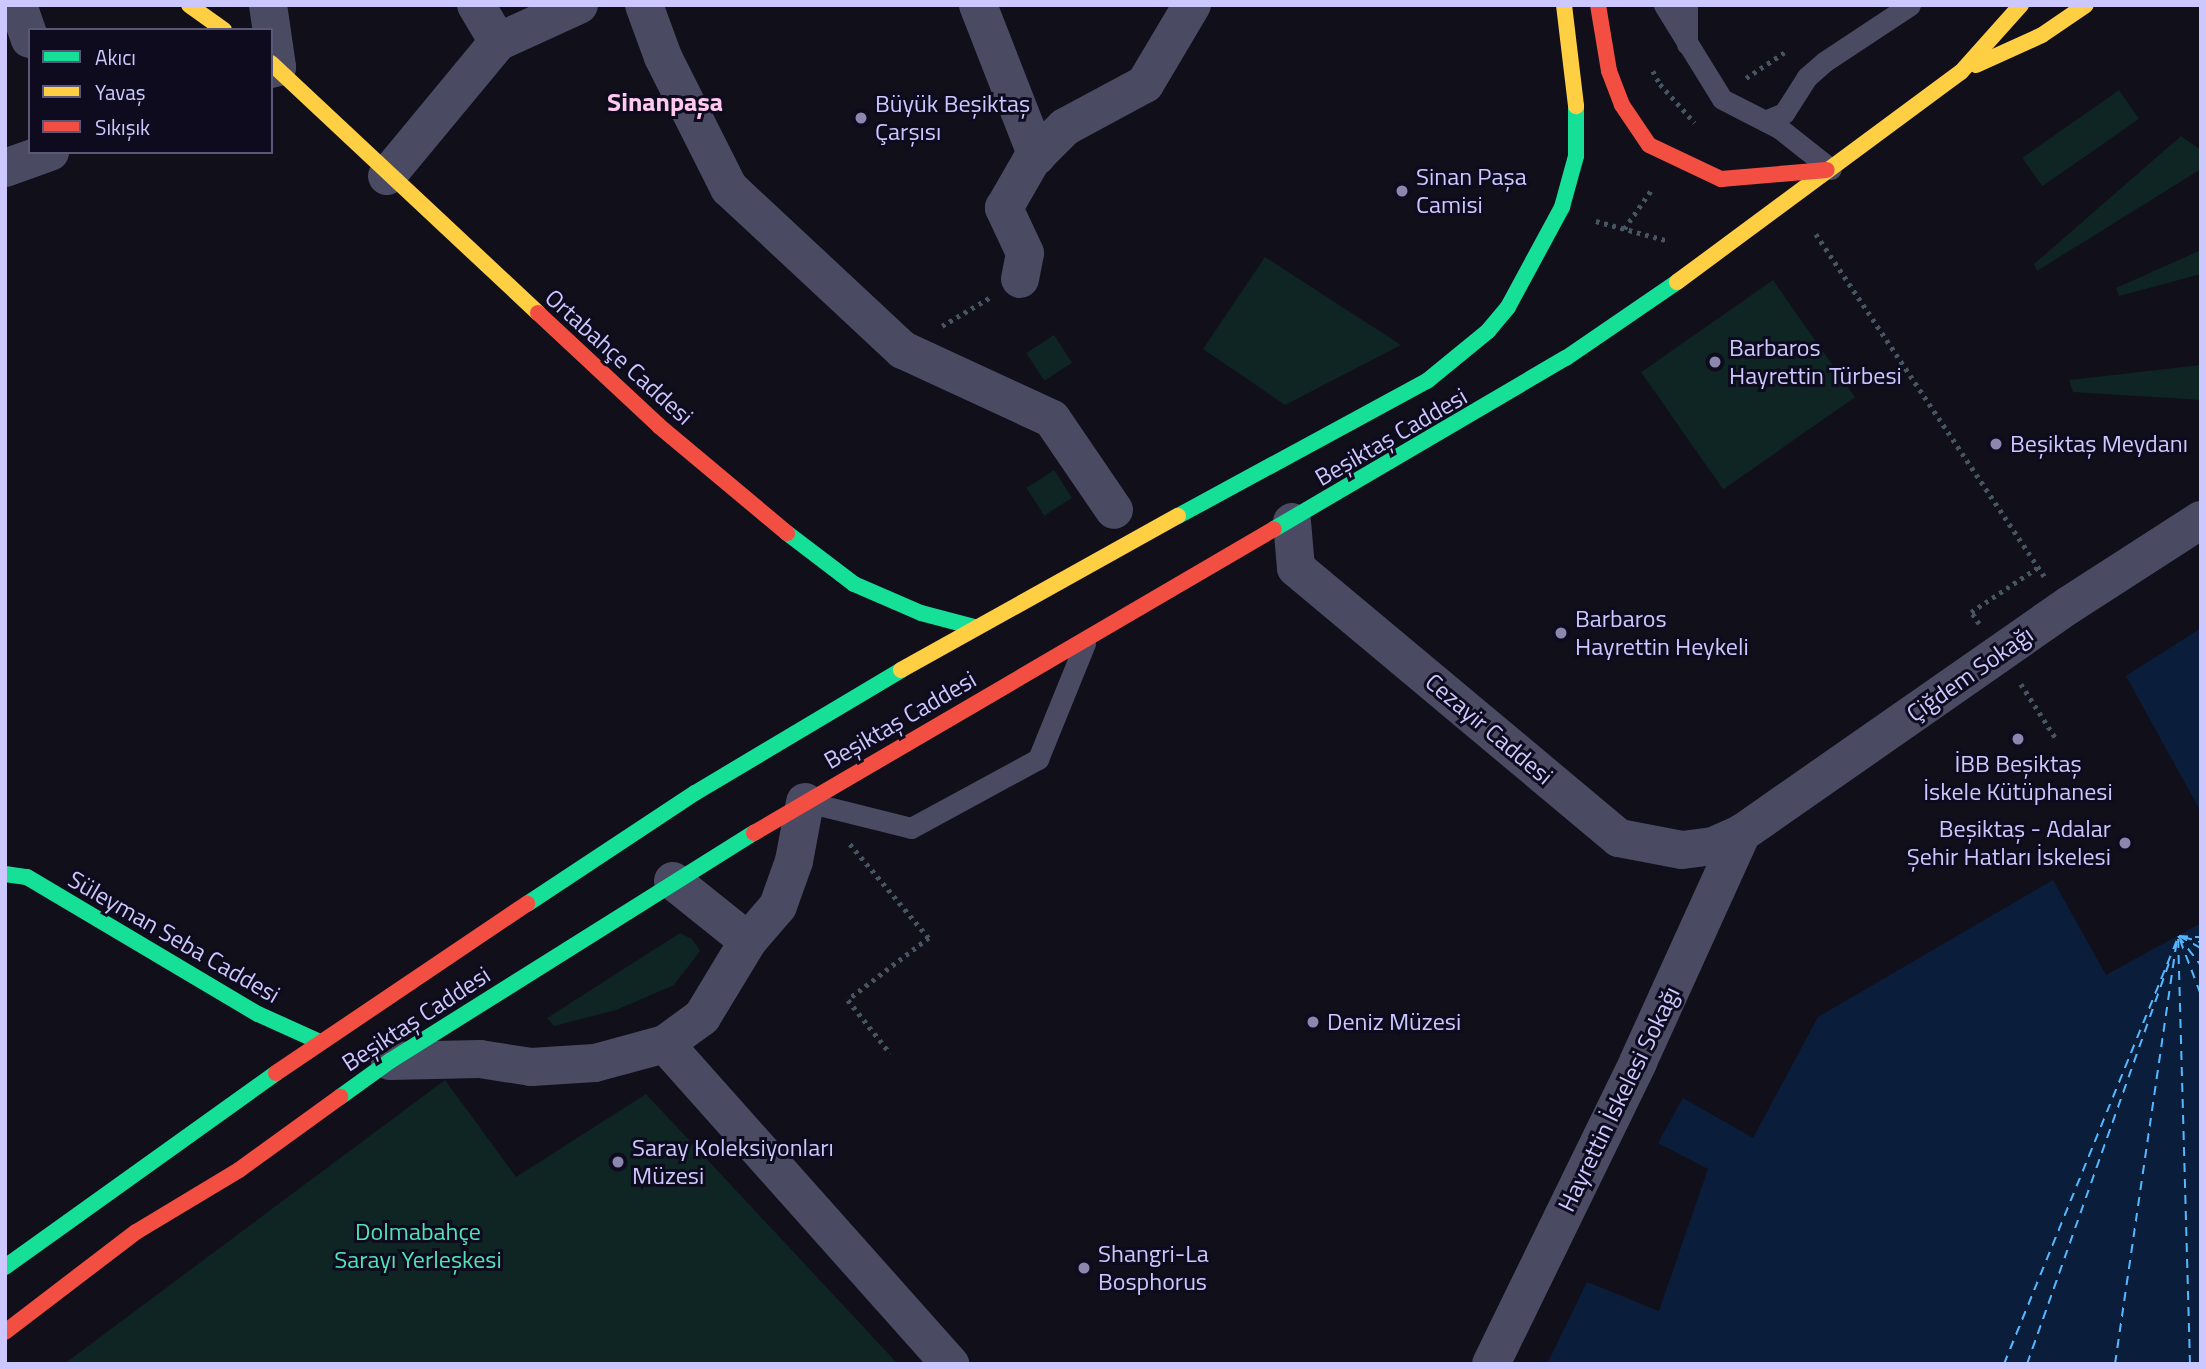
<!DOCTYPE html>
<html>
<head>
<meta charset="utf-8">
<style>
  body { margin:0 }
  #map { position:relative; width:2206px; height:1369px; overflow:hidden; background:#110f1a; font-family:"Titillium Web",sans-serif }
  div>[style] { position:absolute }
  .green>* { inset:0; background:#0e2524; transform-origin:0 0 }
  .water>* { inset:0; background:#0a1e3c }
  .ferry>* { height:2px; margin-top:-1px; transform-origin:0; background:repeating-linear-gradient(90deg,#56b7ff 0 9px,transparent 0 16px) }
  .path>* { height:4.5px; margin-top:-2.25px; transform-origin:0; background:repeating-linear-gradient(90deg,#455562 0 3.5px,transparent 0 8.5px) }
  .lane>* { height:21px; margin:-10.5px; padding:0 10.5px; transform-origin:10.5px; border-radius:10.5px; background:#4a4a63 }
  .street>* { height:38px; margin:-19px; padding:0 19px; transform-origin:19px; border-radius:19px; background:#4a4a63 }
  .fast>* { height:16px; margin:-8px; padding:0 8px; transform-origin:8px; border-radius:8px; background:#16e098 }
  .slow>* { height:16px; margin:-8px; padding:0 8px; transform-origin:8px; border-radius:8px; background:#ffcf43 }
  .jam>* { height:16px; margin:-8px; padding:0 8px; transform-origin:8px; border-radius:8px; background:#f24e42 }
  .dots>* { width:19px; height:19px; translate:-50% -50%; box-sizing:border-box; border:4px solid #0e0b1e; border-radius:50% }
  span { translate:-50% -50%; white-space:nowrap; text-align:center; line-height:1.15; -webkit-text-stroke:6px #0e0b1e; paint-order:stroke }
  .poi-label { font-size:24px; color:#ccc8ff }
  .left { translate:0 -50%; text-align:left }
  .right { translate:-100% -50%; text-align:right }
  .street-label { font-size:24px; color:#ccc8ff }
  .park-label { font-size:24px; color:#51e2b8 }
  .neighbourhood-label { font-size:26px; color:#ffcaee; font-weight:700 }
  .frame { position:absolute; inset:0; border:7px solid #ccc8ff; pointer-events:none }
  .legend { position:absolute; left:28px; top:28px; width:245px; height:126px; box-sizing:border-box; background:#0e0b1e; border:2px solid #5a5778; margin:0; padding:9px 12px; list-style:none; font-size:21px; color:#ccc8ff }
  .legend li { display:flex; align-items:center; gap:14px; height:35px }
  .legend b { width:35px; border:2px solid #5a5778 }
</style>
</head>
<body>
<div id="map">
  <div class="green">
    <div style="left:2119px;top:90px;width:35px;height:118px;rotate:55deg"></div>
    <div style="clip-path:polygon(2181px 136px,2201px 150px,2201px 169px,2037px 271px,2034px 264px)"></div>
    <div style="clip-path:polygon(2201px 250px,2201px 274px,2119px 296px,2116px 288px)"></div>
    <div style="clip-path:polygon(1265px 257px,1401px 345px,1285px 405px,1203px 349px)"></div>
    <div style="left:1773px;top:280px;width:143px;height:161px;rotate:55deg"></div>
    <div style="left:1054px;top:335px;width:33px;height:33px;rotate:57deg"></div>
    <div style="clip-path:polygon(2201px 365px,2201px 400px,2073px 392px,2069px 380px)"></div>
    <div style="left:1054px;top:470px;width:33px;height:33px;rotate:57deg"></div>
    <div style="clip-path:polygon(680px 933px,692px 939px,700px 951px,674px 985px,616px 1010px,554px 1026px,547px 1018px)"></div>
    <div style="clip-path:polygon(445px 1080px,516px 1177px,646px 1094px,898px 1364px,64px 1364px)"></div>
  </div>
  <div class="water">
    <div style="clip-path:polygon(2201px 628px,2201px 812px,2126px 676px)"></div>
    <div style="clip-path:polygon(2053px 880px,2106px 975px,2201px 923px,2201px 1364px,1547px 1364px,1587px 1282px,1659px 1311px,1708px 1169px,1658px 1143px,1683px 1098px,1753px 1138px,1818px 1017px)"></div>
  </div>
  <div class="ferry">
    <div style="left:2179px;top:936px;width:25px;rotate:29deg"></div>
    <div style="left:2179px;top:936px;width:22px;rotate:3deg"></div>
    <div style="left:2183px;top:937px;width:19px;rotate:16deg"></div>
    <div style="left:2180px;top:940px;width:59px;rotate:69.1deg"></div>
    <div style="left:2004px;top:1364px;width:461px;rotate:-67.8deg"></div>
    <div style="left:2027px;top:1364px;width:429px;rotate:-70.5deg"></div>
    <div style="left:2115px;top:1364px;width:429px;rotate:-81.7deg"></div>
    <div style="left:2190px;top:1364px;width:428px;rotate:-91.6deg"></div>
    <div style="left:2178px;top:936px;width:37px;rotate:52deg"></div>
  </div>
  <div class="path">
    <div style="left:1653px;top:71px;width:15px;rotate:62deg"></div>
    <div style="left:1660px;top:84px;width:52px;rotate:48.1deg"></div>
    <div style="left:1746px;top:78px;width:50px;rotate:-33.7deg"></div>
    <div style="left:1596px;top:221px;width:76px;rotate:15.3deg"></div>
    <div style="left:1624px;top:229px;width:49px;rotate:-55deg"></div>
    <div style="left:1816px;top:234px;width:412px;rotate:56.3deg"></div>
    <div style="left:942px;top:326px;width:55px;rotate:-30.8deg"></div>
    <div style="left:1979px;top:624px;width:14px;rotate:-124deg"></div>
    <div style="left:1971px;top:612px;width:79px;rotate:-33.7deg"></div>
    <div style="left:2021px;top:684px;width:67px;rotate:57.3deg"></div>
    <div style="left:850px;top:844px;width:123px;rotate:50deg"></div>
    <div style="left:929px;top:938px;width:102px;rotate:142.6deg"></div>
    <div style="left:848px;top:1000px;width:68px;rotate:51.6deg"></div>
  </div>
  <div class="lane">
    <div style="left:1664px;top:5px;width:110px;rotate:58.3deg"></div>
    <div style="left:1722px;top:99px;width:64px;rotate:27deg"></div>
    <div style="left:1779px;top:128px;width:66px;rotate:38.3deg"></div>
    <div style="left:1687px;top:5px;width:39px;rotate:90deg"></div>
    <div style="left:1765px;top:121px;width:21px;rotate:-23deg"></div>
    <div style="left:1784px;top:113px;width:43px;rotate:-57.4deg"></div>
    <div style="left:1807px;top:77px;width:23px;rotate:-41deg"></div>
    <div style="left:1824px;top:62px;width:103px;rotate:-33.5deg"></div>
    <div style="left:807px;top:802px;width:107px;rotate:14deg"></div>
    <div style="left:911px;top:828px;width:145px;rotate:-28.5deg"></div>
    <div style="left:1038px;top:759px;width:125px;rotate:-67.9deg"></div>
  </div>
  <div class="street">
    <div style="left:18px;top:5px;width:36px;rotate:71deg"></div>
    <div style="left:268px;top:5px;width:63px;rotate:81.7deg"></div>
    <div style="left:277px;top:67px;width:6px;rotate:162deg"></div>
    <div style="left:644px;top:5px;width:55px;rotate:69.9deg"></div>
    <div style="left:663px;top:57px;width:147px;rotate:63.3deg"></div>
    <div style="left:729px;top:188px;width:238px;rotate:43deg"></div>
    <div style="left:903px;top:350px;width:164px;rotate:24.8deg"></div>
    <div style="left:1052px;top:419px;width:110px;rotate:55.7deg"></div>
    <div style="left:978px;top:5px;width:162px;rotate:68.7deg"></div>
    <div style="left:498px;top:42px;width:89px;rotate:-24.6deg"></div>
    <div style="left:5px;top:168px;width:48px;rotate:-19.6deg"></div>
    <div style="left:387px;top:176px;width:174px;rotate:-50.4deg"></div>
    <div style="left:498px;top:42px;width:43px;rotate:-120.7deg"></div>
    <div style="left:1020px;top:279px;width:26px;rotate:-79deg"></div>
    <div style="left:1025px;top:253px;width:50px;rotate:-115deg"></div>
    <div style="left:1004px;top:208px;width:54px;rotate:-60.1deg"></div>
    <div style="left:1031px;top:161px;width:48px;rotate:-45deg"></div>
    <div style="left:1065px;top:127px;width:91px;rotate:-28.3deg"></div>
    <div style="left:1145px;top:84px;width:92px;rotate:-59.3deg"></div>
    <div style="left:1292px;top:522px;width:46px;rotate:85deg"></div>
    <div style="left:1296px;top:568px;width:421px;rotate:39.9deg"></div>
    <div style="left:1619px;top:838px;width:64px;rotate:10.8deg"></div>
    <div style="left:1682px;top:850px;width:31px;rotate:-7deg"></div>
    <div style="left:1713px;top:846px;width:32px;rotate:-24deg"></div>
    <div style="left:1742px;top:833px;width:399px;rotate:-34.9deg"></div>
    <div style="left:2069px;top:605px;width:157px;rotate:-32.8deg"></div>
    <div style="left:673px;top:881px;width:96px;rotate:38.7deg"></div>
    <div style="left:665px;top:1044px;width:429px;rotate:48.3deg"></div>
    <div style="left:390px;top:1061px;width:90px;rotate:-1.3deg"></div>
    <div style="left:480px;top:1059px;width:52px;rotate:8.9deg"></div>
    <div style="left:531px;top:1067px;width:64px;rotate:-3.6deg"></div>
    <div style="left:595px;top:1063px;width:73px;rotate:-15.2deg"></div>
    <div style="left:665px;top:1044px;width:46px;rotate:-36.1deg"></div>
    <div style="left:702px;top:1017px;width:89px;rotate:-58.8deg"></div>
    <div style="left:748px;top:941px;width:46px;rotate:-49.4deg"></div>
    <div style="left:778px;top:906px;width:48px;rotate:-70.4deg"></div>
    <div style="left:794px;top:861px;width:60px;rotate:-79.4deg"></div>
    <div style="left:1491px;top:1364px;width:336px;rotate:-64deg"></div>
    <div style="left:1638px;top:1062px;width:252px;rotate:-65.6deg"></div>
  </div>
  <div class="fast">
    <div style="left:1178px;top:516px;width:283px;rotate:-28.5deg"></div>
    <div style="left:1427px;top:381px;width:79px;rotate:-39.3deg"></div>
    <div style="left:1488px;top:331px;width:31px;rotate:-50deg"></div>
    <div style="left:1508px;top:307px;width:114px;rotate:-61.6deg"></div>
    <div style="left:1562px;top:207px;width:53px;rotate:-74.6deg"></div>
    <div style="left:1576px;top:156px;width:50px;rotate:-90deg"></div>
    <div style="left:1274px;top:529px;width:338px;rotate:-30.4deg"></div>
    <div style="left:1566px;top:358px;width:135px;rotate:-34.4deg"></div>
    <div style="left:787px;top:533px;width:84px;rotate:37.3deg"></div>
    <div style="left:854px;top:584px;width:73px;rotate:23.4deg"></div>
    <div style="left:921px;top:613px;width:55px;rotate:14.8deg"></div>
    <div style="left:5px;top:874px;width:22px;rotate:8deg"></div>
    <div style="left:27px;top:877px;width:269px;rotate:30.7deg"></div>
    <div style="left:258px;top:1014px;width:68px;rotate:24.3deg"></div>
    <div style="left:527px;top:904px;width:201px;rotate:-33.5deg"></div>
    <div style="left:695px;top:793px;width:240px;rotate:-30.8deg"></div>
    <div style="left:340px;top:1097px;width:62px;rotate:-35.8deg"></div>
    <div style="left:390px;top:1061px;width:430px;rotate:-32.1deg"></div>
    <div style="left:5px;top:1267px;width:333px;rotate:-35.6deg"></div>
  </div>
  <div class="slow">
    <div style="left:189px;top:5px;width:43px;rotate:35.5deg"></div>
    <div style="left:1564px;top:5px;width:102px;rotate:83.2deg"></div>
    <div style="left:271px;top:63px;width:366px;rotate:43.1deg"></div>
    <div style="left:1976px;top:65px;width:72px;rotate:-24.4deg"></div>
    <div style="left:2042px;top:35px;width:53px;rotate:-34.3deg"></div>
    <div style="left:1677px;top:282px;width:353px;rotate:-36.5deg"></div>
    <div style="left:1961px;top:72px;width:90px;rotate:-48.2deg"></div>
    <div style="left:901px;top:670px;width:317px;rotate:-29.1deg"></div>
  </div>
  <div class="jam">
    <div style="left:1598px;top:5px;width:67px;rotate:80.5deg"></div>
    <div style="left:1609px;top:71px;width:36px;rotate:69deg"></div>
    <div style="left:1622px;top:105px;width:48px;rotate:56deg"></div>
    <div style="left:1649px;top:145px;width:80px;rotate:25.3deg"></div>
    <div style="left:1721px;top:179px;width:106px;rotate:-4.9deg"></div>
    <div style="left:538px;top:313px;width:166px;rotate:43deg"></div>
    <div style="left:659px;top:426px;width:167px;rotate:39.9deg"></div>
    <div style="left:754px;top:833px;width:602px;rotate:-30.31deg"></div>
    <div style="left:276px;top:1073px;width:303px;rotate:-34deg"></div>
    <div style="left:5px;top:1332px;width:165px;rotate:-37.4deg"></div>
    <div style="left:136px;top:1232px;width:120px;rotate:-31deg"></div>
    <div style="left:239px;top:1170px;width:125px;rotate:-35.9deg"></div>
  </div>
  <div class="dots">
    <div style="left:861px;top:118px;background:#8b87af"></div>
    <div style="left:1402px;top:191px;background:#8b87af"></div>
    <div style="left:1715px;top:362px;background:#8b87af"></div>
    <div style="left:1996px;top:444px;background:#8b87af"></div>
    <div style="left:1561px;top:633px;background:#8b87af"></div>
    <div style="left:2018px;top:739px;background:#8b87af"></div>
    <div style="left:2125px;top:843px;background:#8b87af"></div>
    <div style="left:1313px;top:1022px;background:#8b87af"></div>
    <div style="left:618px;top:1162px;background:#8b87af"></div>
    <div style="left:1084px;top:1268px;background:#8b87af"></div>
  </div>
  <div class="poi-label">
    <span class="left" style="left:875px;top:118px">Büyük Beşiktaş<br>Çarşısı</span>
    <span class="left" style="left:1416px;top:191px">Sinan Paşa<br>Camisi</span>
    <span class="left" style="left:1729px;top:362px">Barbaros<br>Hayrettin Türbesi</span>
    <span class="left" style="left:2010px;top:444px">Beşiktaş Meydanı</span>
    <span class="left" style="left:1575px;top:633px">Barbaros<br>Hayrettin Heykeli</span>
    <span style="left:2018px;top:778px">İBB Beşiktaş<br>İskele Kütüphanesi</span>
    <span class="right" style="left:2111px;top:843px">Beşiktaş - Adalar<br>Şehir Hatları İskelesi</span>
    <span class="left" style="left:1327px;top:1022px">Deniz Müzesi</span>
    <span class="left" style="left:632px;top:1162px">Saray Koleksiyonları<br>Müzesi</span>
    <span class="left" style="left:1098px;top:1268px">Shangri-La<br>Bosphorus</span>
  </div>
  <div class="street-label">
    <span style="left:619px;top:357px;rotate:42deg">Ortabahçe Caddesi</span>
    <span style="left:1391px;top:437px;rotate:-30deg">Beşiktaş Caddesi</span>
    <span style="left:1970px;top:674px;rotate:-35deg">Çiğdem Sokağı</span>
    <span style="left:900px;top:720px;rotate:-30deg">Beşiktaş Caddesi</span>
    <span style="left:1489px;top:729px;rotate:40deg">Cezayir Caddesi</span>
    <span style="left:174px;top:937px;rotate:30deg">Süleyman Seba Caddesi</span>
    <span style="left:416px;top:1019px;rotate:-33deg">Beşiktaş Caddesi</span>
    <span style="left:1619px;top:1099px;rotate:-64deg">Hayrettin İskelesi Sokağı</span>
  </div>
  <div class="park-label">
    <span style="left:418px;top:1246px">Dolmabahçe<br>Sarayı Yerleşkesi</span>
  </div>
  <div class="neighbourhood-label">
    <span style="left:665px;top:102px">Sinanpaşa</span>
  </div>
  <div class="frame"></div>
  <ul class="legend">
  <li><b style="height:9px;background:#16e098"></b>Akıcı</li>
  <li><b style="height:9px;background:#ffcf43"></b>Yavaş</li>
  <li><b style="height:9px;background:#f24e42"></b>Sıkışık</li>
  </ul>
</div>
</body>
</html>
